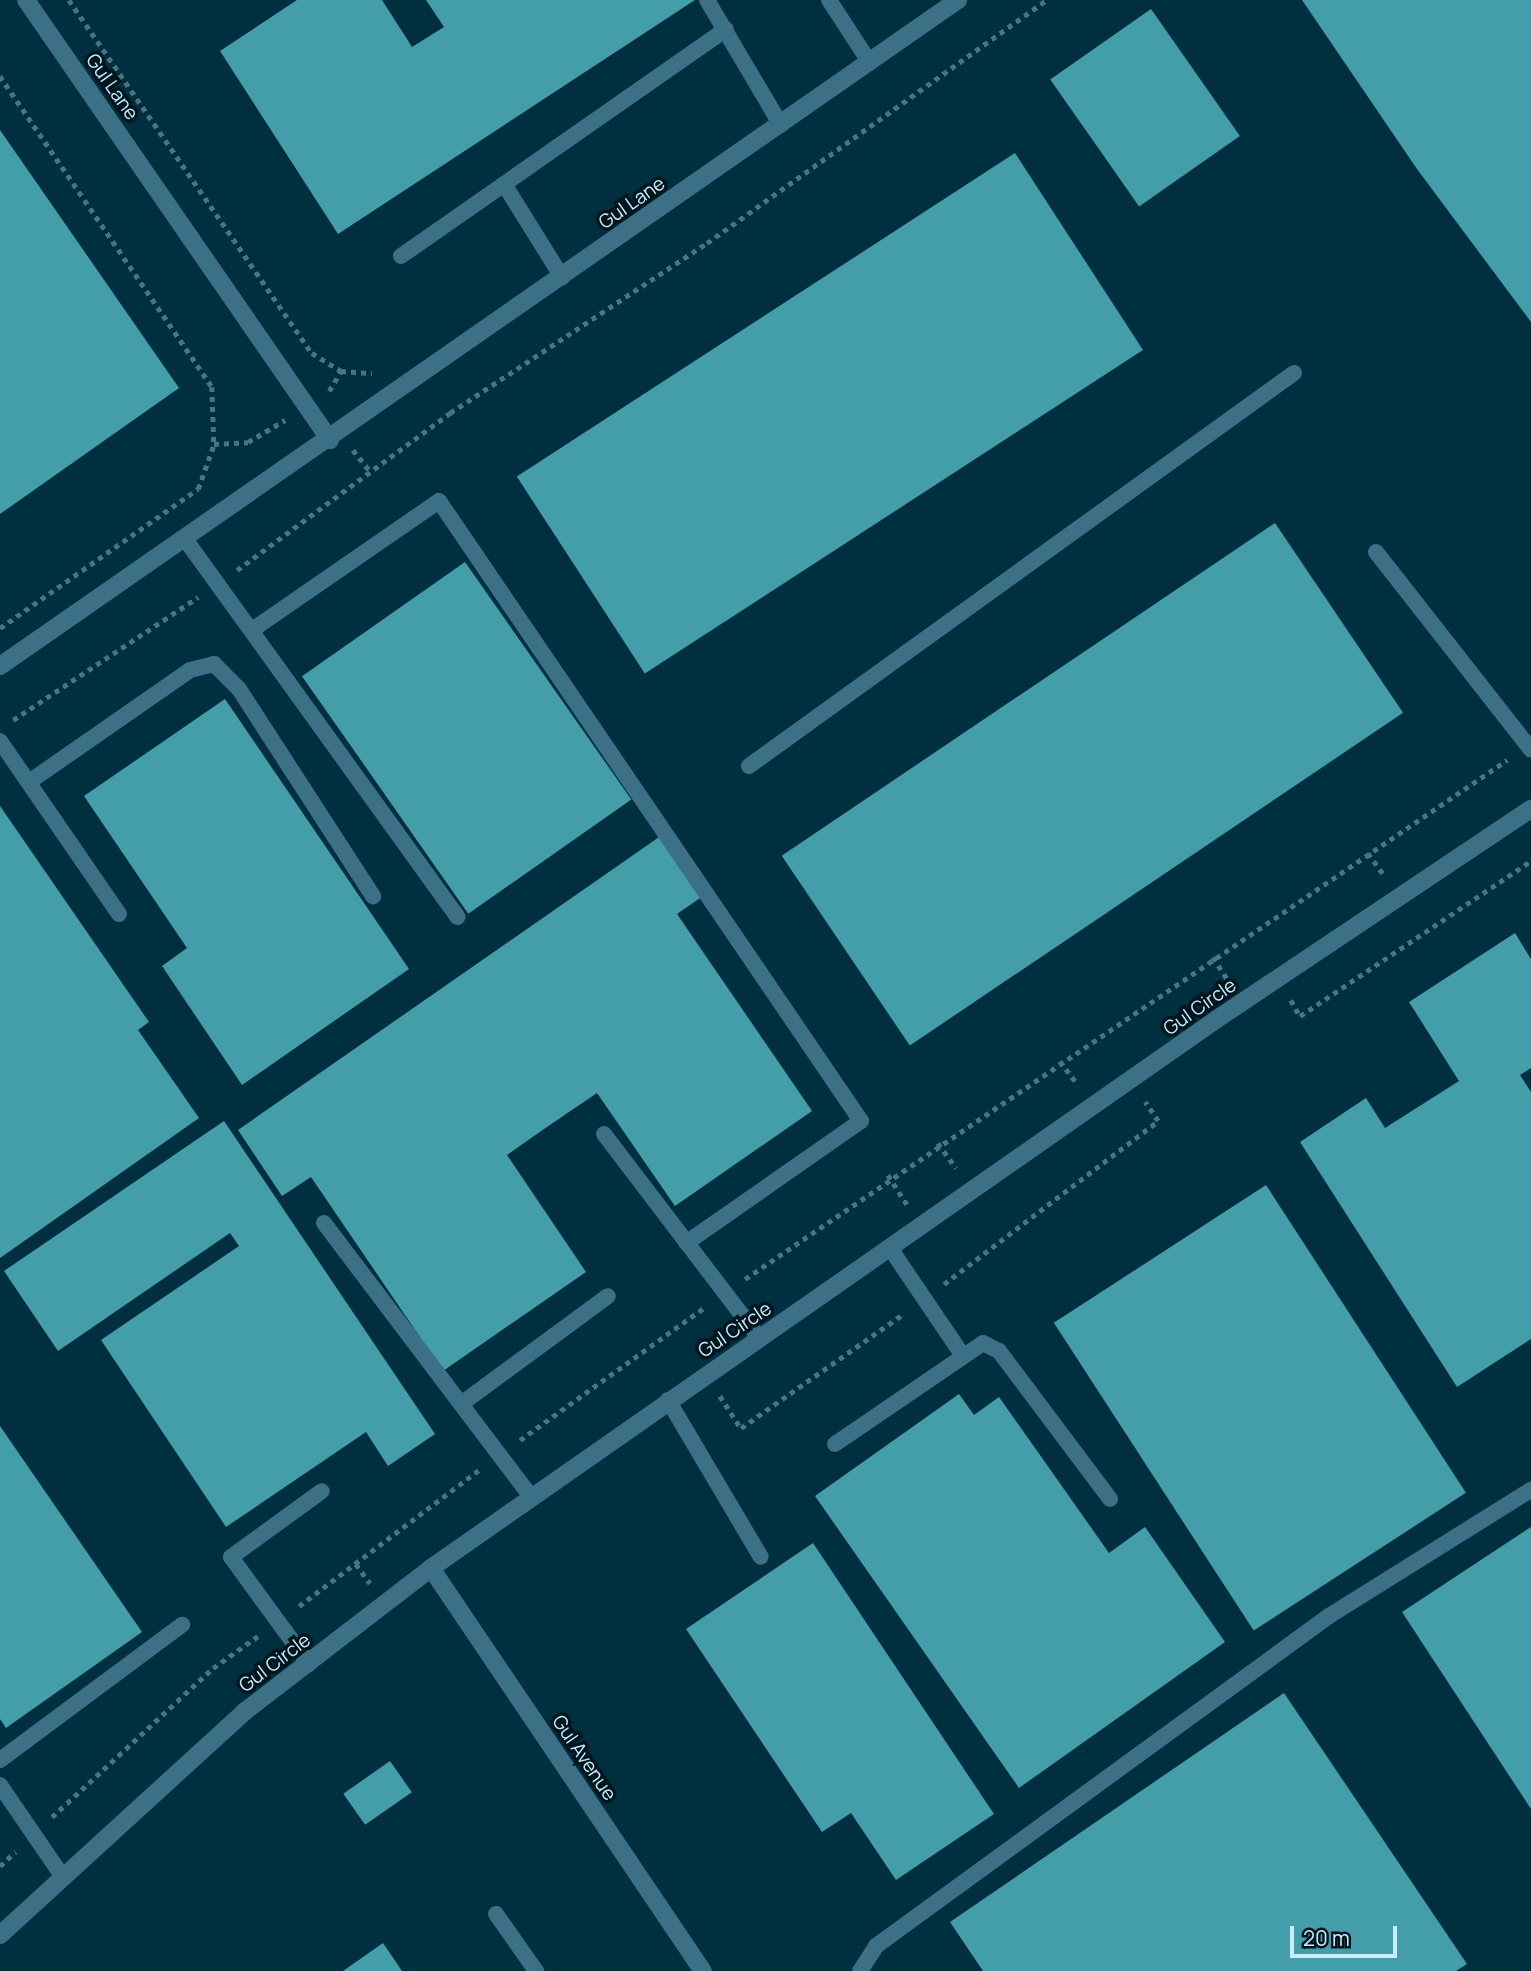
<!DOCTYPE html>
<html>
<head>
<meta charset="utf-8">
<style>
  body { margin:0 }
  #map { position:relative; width:1531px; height:1971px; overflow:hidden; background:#003040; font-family:Manrope,sans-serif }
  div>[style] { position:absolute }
  .building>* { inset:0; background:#439eaa; transform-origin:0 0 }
  .path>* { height:4.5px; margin-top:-2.25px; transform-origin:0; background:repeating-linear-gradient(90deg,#4b7483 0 5px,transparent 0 10px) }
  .lane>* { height:16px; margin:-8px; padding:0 8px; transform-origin:8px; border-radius:8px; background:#3c7086 }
  .street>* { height:18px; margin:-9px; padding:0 9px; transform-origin:9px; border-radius:9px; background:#3c7086 }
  span { translate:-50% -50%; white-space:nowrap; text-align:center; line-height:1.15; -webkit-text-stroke:7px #00161f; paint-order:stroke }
  .street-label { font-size:19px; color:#cceaf7 }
  .scale { position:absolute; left:1290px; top:1926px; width:107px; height:32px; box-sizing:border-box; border:4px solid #cceaf7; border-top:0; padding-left:9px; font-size:21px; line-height:24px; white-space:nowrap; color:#cceaf7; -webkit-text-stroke:5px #00161f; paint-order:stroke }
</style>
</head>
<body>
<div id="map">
  <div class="building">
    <div style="clip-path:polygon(297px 0,382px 0,412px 47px,444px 27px,426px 0,695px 0,338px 234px,220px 51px)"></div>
    <div style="clip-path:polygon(1302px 0,1531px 0,1531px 322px,1417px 169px)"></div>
    <div style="left:1151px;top:9px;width:155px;height:123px;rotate:55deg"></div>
    <div style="clip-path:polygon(0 130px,179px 388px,0 514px)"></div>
    <div style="left:1015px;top:153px;width:235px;height:594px;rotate:57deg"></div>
    <div style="left:1275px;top:523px;width:229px;height:595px;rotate:56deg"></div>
    <div style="left:465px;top:562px;width:290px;height:199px;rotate:55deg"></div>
    <div style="clip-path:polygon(225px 699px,409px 969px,242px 1085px,162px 966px,187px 948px,84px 796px)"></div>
    <div style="clip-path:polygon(0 806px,149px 1022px,138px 1030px,199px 1118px,0 1258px)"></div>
    <div style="clip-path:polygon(662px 835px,703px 896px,677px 914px,812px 1111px,675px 1206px,597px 1093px,544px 1129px,507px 1155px,586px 1272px,443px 1371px,311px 1177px,282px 1196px,238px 1130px)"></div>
    <div style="clip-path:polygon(1515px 933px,1531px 959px,1531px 1068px,1520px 1075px,1531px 1092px,1531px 1339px,1457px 1387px,1300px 1142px,1366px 1098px,1385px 1128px,1459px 1081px,1409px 1002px)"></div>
    <div style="clip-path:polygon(224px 1121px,435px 1434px,388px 1466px,366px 1432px,226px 1527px,101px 1340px,239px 1246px,230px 1233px,58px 1351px,4px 1271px)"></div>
    <div style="left:1266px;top:1185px;width:367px;height:253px;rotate:57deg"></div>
    <div style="clip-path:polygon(959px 1394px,974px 1415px,999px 1397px,1109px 1553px,1145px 1527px,1225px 1642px,1019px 1788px,815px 1496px)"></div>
    <div style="clip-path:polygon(0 1426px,142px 1632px,6px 1728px,0 1719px)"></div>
    <div style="clip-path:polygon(1531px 1527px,1531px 1809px,1402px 1612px)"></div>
    <div style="clip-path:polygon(813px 1543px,994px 1814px,896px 1880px,851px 1813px,822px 1832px,686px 1629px)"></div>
    <div style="clip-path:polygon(1284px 1693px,1467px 1964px,1456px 1971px,983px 1971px,950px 1922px)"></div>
    <div style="left:390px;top:1761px;width:38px;height:57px;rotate:55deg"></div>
    <div style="clip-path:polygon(383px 1943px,402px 1971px,343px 1971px)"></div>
  </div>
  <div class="path">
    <div style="left:69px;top:0;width:429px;rotate:55.5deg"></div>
    <div style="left:312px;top:353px;width:34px;rotate:32deg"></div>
    <div style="left:0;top:76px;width:376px;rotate:55.7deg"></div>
    <div style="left:212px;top:387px;width:57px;rotate:88deg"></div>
    <div style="left:329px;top:391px;width:23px;rotate:-59deg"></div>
    <div style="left:341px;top:371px;width:31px;rotate:4deg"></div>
    <div style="left:353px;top:450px;width:27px;rotate:51deg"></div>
    <div style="left:237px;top:570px;width:265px;rotate:-36.4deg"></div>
    <div style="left:450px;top:413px;width:308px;rotate:-33.5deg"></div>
    <div style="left:707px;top:243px;width:417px;rotate:-35.6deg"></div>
    <div style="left:0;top:628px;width:242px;rotate:-35.1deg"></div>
    <div style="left:198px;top:489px;width:48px;rotate:-70.4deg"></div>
    <div style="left:214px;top:444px;width:34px;rotate:-3deg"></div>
    <div style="left:248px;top:442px;width:43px;rotate:-30.7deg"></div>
    <div style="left:13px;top:720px;width:222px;rotate:-33.6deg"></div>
    <div style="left:1368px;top:853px;width:27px;rotate:54deg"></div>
    <div style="left:1213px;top:957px;width:27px;rotate:57deg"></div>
    <div style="left:1291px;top:1000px;width:18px;rotate:61deg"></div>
    <div style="left:1300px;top:1016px;width:278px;rotate:-33.9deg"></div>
    <div style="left:1060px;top:1061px;width:30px;rotate:53deg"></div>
    <div style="left:938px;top:1143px;width:31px;rotate:54deg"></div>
    <div style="left:888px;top:1175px;width:35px;rotate:57deg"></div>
    <div style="left:745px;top:1279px;width:922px;rotate:-34.26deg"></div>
    <div style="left:944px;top:1284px;width:269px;rotate:-37.3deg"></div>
    <div style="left:1158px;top:1121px;width:23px;rotate:-124deg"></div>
    <div style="left:720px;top:1396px;width:38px;rotate:57deg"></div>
    <div style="left:741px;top:1428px;width:198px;rotate:-35.1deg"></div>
    <div style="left:520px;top:1440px;width:226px;rotate:-35.7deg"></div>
    <div style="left:356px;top:1564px;width:24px;rotate:54deg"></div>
    <div style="left:299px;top:1606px;width:226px;rotate:-37.1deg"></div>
    <div style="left:52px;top:1817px;width:219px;rotate:-42.8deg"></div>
    <div style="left:213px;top:1668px;width:55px;rotate:-35.4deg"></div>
    <div style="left:0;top:1866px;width:21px;rotate:-43deg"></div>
  </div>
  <div class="lane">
    <div style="left:707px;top:0;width:145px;rotate:59.4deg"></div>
    <div style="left:829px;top:0;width:75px;rotate:56.9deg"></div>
    <div style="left:504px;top:184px;width:110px;rotate:58.1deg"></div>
    <div style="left:401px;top:256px;width:396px;rotate:-34.9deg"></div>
    <div style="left:185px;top:539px;width:466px;rotate:54.2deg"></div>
    <div style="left:1376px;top:552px;width:251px;rotate:51.9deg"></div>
    <div style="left:252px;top:630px;width:227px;rotate:-34.6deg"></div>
    <div style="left:439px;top:501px;width:750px;rotate:55.76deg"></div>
    <div style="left:861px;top:1121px;width:213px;rotate:145.1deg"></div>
    <div style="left:0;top:741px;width:210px;rotate:55.5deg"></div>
    <div style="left:749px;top:766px;width:672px;rotate:-35.8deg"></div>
    <div style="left:29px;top:782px;width:196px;rotate:-34.8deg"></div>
    <div style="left:190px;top:670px;width:25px;rotate:-14deg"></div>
    <div style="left:214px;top:664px;width:35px;rotate:45deg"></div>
    <div style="left:239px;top:689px;width:247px;rotate:57.1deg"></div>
    <div style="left:604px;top:1134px;width:258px;rotate:52.7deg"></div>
    <div style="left:324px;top:1223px;width:345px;rotate:52.9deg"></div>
    <div style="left:890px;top:1248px;width:127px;rotate:55.9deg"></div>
    <div style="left:668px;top:1400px;width:182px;rotate:59.4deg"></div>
    <div style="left:461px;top:1404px;width:182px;rotate:-36.3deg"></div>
    <div style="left:835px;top:1444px;width:179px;rotate:-34.3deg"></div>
    <div style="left:983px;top:1343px;width:18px;rotate:27deg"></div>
    <div style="left:999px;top:1351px;width:185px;rotate:53.1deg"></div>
    <div style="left:309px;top:1664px;width:132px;rotate:-126.1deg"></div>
    <div style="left:231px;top:1557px;width:112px;rotate:-36deg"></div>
    <div style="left:0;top:1760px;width:227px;rotate:-36.6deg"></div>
    <div style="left:0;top:1785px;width:112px;rotate:55.6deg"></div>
    <div style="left:496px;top:1914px;width:70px;rotate:54.9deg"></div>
    <div style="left:860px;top:1971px;width:30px;rotate:-57deg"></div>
    <div style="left:876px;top:1946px;width:560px;rotate:-36.07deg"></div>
    <div style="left:1329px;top:1616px;width:238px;rotate:-32deg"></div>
  </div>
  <div class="street">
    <div style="left:26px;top:0;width:535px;rotate:55.36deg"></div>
    <div style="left:0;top:666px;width:1167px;rotate:-34.81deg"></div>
    <div style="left:431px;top:1568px;width:486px;rotate:56deg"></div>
    <div style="left:0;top:1935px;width:331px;rotate:-42.4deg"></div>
    <div style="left:244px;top:1712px;width:236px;rotate:-37.6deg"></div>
    <div style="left:431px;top:1568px;width:959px;rotate:-34.93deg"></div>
    <div style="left:1217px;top:1019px;width:378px;rotate:-33.8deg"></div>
  </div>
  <div class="street-label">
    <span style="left:112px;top:87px;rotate:55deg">Gul Lane</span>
    <span style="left:632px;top:203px;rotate:-35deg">Gul Lane</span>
    <span style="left:1200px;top:1007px;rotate:-35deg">Gul Circle</span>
    <span style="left:735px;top:1330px;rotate:-34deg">Gul Circle</span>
    <span style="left:275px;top:1663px;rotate:-37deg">Gul Circle</span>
    <span style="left:584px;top:1758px;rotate:56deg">Gul Avenue</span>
  </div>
  <div class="scale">20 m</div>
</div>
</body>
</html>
